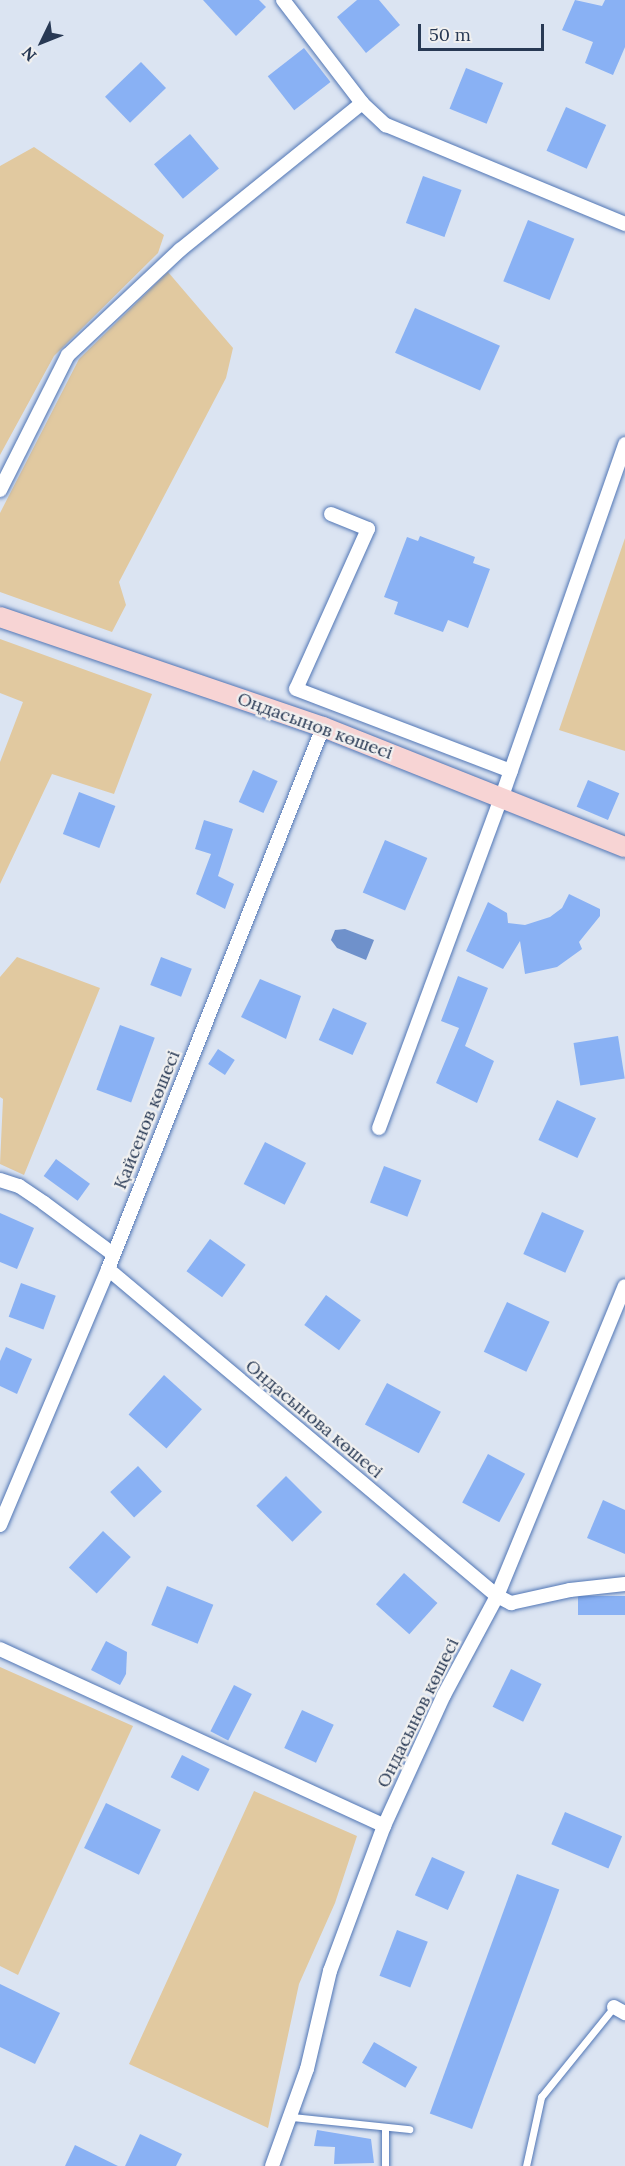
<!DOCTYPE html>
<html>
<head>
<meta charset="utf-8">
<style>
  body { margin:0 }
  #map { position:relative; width:625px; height:2166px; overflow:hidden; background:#dbe4f2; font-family:Lora,serif }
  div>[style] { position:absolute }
  .green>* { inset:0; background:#e1c9a0 }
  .water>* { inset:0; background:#6f91cb }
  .building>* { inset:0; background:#89b1f4; transform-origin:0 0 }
  .roads { filter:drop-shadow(0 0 2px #5176b5) drop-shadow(0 0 2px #5176b5) }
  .lane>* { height:7px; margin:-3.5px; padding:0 3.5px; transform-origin:3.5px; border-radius:3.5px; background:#fff }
  .street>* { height:14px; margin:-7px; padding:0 7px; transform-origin:7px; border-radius:7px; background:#fff }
  .secondary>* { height:20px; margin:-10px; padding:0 10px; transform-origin:10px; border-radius:10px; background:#f7d4d4 }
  span { translate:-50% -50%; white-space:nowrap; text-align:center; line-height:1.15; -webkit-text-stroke:4.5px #f0f0f0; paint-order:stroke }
  .street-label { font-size:18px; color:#283954 }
  .north { position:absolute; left:12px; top:12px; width:60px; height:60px; -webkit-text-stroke:4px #f0f0f0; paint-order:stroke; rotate:227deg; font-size:16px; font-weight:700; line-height:24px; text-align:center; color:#283954 }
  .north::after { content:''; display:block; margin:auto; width:21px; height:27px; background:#283954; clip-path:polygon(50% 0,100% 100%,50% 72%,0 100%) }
  .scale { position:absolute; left:418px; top:24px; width:126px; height:27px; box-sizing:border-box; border:3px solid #283954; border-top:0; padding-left:8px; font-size:18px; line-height:21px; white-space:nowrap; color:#283954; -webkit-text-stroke:4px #f0f0f0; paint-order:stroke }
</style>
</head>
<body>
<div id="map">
  <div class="green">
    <div style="clip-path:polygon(34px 147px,164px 235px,158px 253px,54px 356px,0 455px,0 166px)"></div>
    <div style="clip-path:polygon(168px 272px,233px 348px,226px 378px,119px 582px,126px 605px,112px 632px,0 592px,0 513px,79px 359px)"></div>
    <div style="clip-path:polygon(625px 538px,625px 751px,559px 730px)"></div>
    <div style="clip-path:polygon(0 639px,152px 694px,114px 794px,52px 774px,0 884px,0 762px,23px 702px,0 693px)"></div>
    <div style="clip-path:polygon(17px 957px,100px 988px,24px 1175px,0 1164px,3px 1099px,0 1097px,0 977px)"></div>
    <div style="clip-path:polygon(0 1667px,133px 1726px,18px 1975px,0 1966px)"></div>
    <div style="clip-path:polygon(254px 1791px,357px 1836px,335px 1903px,299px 1984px,268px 2128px,129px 2064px)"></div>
  </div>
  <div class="water">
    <div style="clip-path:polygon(345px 929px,374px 940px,366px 960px,337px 948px,331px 940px,335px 930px)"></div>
  </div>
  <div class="building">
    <div style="clip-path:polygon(203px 0,259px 0,266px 7px,236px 36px)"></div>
    <div style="clip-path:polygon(357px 0,379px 0,400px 25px,366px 53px,337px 17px)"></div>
    <div style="clip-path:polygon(575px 0,602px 6px,605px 0,625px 0,625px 47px,613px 75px,585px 63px,593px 42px,562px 30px)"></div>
    <div style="left:304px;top:48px;width:43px;height:46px;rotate:52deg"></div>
    <div style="left:141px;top:62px;width:36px;height:50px;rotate:46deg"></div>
    <div style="left:466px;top:68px;width:40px;height:44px;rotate:22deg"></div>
    <div style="left:566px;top:107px;width:44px;height:48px;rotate:24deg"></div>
    <div style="left:190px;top:134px;width:45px;height:47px;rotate:50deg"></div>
    <div style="left:423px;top:176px;width:41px;height:50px;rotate:20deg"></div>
    <div style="left:528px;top:220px;width:50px;height:66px;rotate:22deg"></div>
    <div style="left:415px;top:308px;width:93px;height:49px;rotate:24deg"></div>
    <div style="clip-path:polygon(420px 536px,475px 557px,473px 563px,490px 569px,468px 628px,448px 620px,443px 632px,394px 614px,398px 602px,384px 597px,407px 537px,418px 541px)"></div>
    <div style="left:253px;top:770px;width:27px;height:35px;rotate:24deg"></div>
    <div style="left:588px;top:780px;width:34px;height:29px;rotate:23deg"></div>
    <div style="left:79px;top:792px;width:39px;height:45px;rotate:21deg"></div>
    <div style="clip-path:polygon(204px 820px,233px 829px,218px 876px,234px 884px,225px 909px,196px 894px,211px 854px,195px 849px)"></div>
    <div style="left:385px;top:840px;width:46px;height:57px;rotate:23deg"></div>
    <div style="clip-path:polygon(569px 894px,600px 909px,600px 916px,579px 942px,582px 949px,557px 967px,525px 974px,520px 941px,503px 969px,466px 951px,488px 902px,507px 913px,508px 923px,525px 925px,550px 917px,562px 908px)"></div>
    <div style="left:161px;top:957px;width:33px;height:30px;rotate:21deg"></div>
    <div style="clip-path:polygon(458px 976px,488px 988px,465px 1046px,494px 1061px,477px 1103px,436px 1083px,459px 1028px,441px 1021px)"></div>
    <div style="clip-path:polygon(260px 979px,301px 996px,286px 1039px,241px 1017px)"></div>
    <div style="left:333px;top:1008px;width:37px;height:35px;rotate:24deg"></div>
    <div style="left:120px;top:1025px;width:37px;height:69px;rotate:20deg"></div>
    <div style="left:618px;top:1036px;width:43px;height:45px;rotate:81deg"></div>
    <div style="left:218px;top:1049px;width:20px;height:18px;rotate:33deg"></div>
    <div style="left:557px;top:1100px;width:43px;height:44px;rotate:25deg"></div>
    <div style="left:265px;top:1142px;width:46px;height:47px;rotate:27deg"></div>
    <div style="left:56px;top:1159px;width:42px;height:21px;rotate:36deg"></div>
    <div style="left:384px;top:1166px;width:40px;height:39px;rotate:21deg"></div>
    <div style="left:542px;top:1212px;width:46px;height:46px;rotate:24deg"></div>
    <div style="clip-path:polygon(0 1213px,34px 1228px,17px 1269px,0 1262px)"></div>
    <div style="left:210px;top:1239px;width:44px;height:40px;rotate:36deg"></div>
    <div style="left:21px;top:1283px;width:37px;height:36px;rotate:20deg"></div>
    <div style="left:326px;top:1295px;width:43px;height:37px;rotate:36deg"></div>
    <div style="left:507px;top:1302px;width:47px;height:55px;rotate:25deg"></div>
    <div style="clip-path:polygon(6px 1347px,32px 1359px,17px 1394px,0 1386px,0 1361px)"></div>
    <div style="left:164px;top:1375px;width:51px;height:53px;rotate:42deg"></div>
    <div style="left:387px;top:1383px;width:61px;height:47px;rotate:28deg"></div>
    <div style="left:488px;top:1454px;width:42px;height:55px;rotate:28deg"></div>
    <div style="left:138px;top:1466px;width:35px;height:38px;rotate:47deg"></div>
    <div style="left:286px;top:1476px;width:51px;height:42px;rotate:45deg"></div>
    <div style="clip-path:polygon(603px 1500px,625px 1510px,625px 1554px,587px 1538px)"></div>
    <div style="left:103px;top:1531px;width:38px;height:50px;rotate:43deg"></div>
    <div style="left:404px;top:1573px;width:45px;height:42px;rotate:42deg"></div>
    <div style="left:167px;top:1586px;width:50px;height:42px;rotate:22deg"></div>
    <div style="left:625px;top:1596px;width:19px;height:47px;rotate:90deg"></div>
    <div style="clip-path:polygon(106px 1641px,127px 1652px,126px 1674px,120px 1685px,91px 1670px)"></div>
    <div style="left:511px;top:1669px;width:34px;height:42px;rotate:26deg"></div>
    <div style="left:234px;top:1685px;width:20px;height:52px;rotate:27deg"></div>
    <div style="left:302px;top:1710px;width:35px;height:42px;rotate:25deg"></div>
    <div style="left:182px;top:1755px;width:31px;height:25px;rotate:27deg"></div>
    <div style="left:106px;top:1803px;width:61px;height:50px;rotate:26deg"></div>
    <div style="left:565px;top:1812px;width:62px;height:35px;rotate:23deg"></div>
    <div style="left:432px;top:1857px;width:36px;height:42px;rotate:24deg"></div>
    <div style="left:517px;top:1874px;width:45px;height:255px;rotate:20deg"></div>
    <div style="left:397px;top:1930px;width:33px;height:49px;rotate:21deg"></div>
    <div style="clip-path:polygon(0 1984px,60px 2013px,35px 2064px,0 2047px)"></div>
    <div style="left:374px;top:2042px;width:50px;height:24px;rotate:30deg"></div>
    <div style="clip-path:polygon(317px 2130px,371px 2139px,374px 2163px,334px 2164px,335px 2147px,314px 2146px)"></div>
    <div style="clip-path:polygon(140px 2134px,182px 2154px,176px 2166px,125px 2166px)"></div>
    <div style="clip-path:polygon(75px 2145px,118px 2166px,65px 2166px)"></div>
  </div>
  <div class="roads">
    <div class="lane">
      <div style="left:292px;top:2117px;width:118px;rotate:5.9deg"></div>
      <div style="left:385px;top:2166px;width:39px;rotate:-90deg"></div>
      <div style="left:526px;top:2166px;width:71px;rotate:-77.7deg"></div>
      <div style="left:541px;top:2097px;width:116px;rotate:-51deg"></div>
    </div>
    <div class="street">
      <div style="left:283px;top:0;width:130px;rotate:52.5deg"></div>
      <div style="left:362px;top:103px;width:33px;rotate:43deg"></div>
      <div style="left:386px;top:125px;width:259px;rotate:22.5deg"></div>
      <div style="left:0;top:490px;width:151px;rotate:-63.3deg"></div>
      <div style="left:68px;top:355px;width:154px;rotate:-43.2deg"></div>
      <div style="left:180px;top:250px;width:234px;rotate:-38.9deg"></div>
      <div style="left:331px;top:514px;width:40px;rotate:22deg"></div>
      <div style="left:368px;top:529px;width:175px;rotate:114.2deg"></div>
      <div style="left:296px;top:689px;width:230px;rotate:20.9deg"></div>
      <div style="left:379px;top:1128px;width:354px;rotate:-69.7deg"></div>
      <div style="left:502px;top:796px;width:373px;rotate:-70.7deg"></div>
      <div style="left:0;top:1180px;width:20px;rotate:18deg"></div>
      <div style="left:19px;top:1186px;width:30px;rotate:34deg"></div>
      <div style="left:44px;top:1203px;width:86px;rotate:36.5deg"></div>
      <div style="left:108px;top:1269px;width:508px;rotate:40.05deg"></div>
      <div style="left:497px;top:1596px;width:16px;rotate:27deg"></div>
      <div style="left:511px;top:1603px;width:60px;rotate:-12.4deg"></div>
      <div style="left:570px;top:1590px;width:55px;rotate:-6.2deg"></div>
      <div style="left:0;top:1525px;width:278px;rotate:-67.1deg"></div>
      <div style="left:108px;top:1269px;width:583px;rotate:-68.36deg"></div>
      <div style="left:0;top:1649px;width:423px;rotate:24.7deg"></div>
      <div style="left:614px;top:2007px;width:13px;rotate:29deg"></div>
      <div style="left:272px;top:2166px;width:103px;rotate:-70.2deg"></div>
      <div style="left:307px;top:2069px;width:101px;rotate:-76.8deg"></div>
      <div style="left:330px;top:1971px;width:155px;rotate:-69.6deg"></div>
      <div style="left:384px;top:1826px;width:144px;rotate:-65.4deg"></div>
      <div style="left:444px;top:1695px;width:112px;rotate:-61.8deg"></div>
      <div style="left:497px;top:1596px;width:335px;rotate:-67.6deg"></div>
    </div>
    <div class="secondary">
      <div style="left:0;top:617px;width:341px;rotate:18.8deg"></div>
      <div style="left:323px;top:727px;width:325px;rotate:21.7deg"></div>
    </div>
  </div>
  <div class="street-label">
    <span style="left:315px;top:726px;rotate:20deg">Оңдасынов көшесі</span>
    <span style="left:147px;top:1120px;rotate:-68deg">Қайсенов көшесі</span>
    <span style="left:314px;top:1419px;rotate:40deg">Ондасынова көшесі</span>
    <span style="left:418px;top:1713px;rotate:-64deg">Ондасынов көшесі</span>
  </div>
  <div class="north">N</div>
  <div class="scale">50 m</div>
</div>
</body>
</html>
